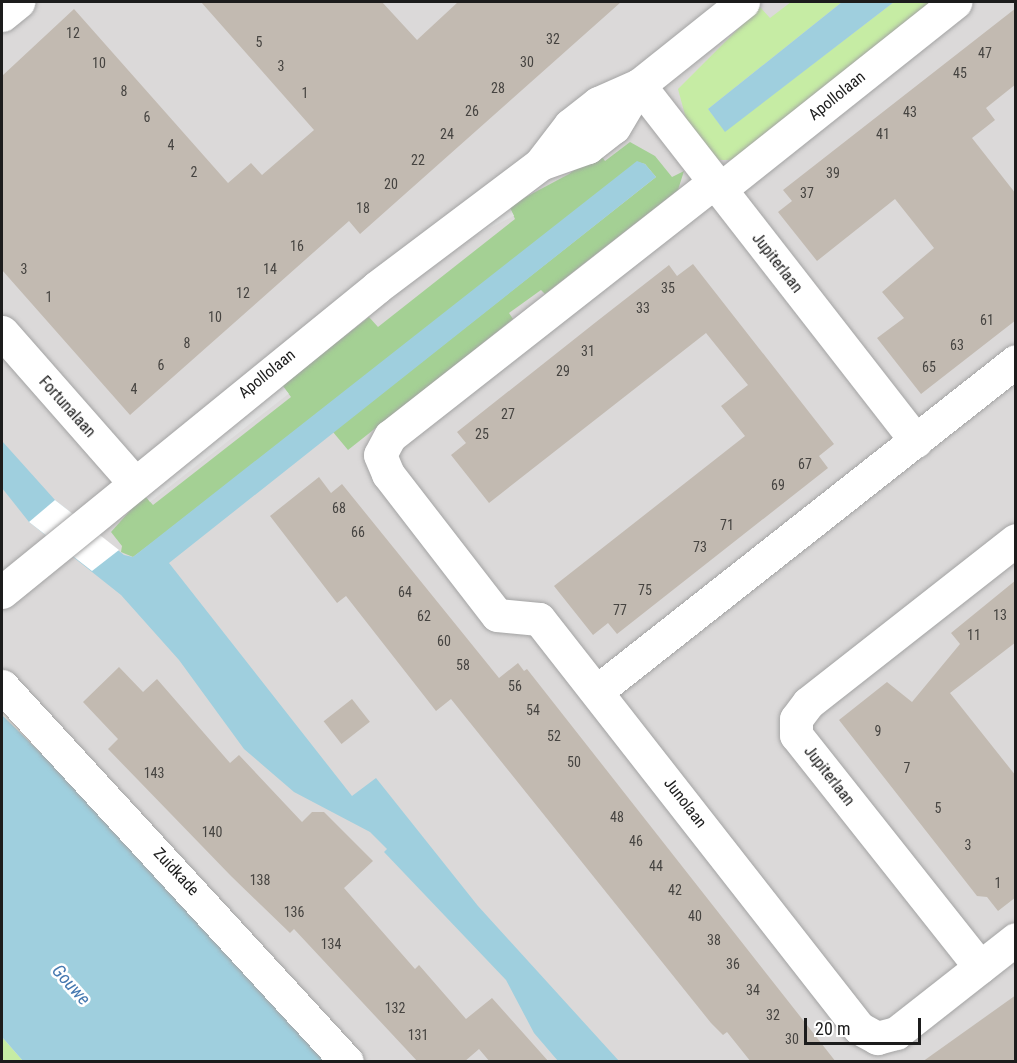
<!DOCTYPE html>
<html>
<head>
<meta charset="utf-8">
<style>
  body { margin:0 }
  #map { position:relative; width:1017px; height:1063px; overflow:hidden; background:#eeeae2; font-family:"Roboto Condensed",sans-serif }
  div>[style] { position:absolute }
  .residential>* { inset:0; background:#dbd9d9 }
  .grass>* { inset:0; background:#c6eca4 }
  .forest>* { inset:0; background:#a4d094 }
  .parking>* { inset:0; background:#e0e0e0; transform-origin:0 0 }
  .water>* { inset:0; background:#9fcfde }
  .pier>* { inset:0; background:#fff }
  .building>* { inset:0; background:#c2bab1; transform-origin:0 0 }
  .roads { filter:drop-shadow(0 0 2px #a3a3a3) drop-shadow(0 0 2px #a3a3a3) }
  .minor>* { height:33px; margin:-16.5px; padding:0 16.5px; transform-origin:16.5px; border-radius:16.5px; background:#fff }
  span { translate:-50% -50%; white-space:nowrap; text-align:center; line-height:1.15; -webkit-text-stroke:5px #fff; paint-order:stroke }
  .number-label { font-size:14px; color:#464441 }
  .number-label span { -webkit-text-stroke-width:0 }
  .street-label { font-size:16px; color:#1c1c1c }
  .water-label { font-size:18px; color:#4578b0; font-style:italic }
  .frame { position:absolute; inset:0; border:3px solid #1c1c1c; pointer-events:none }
  .scale { position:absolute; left:804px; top:1018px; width:117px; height:27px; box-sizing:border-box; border:3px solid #1c1c1c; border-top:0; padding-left:8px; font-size:18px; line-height:21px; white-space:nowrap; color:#1c1c1c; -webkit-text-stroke:4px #fff; paint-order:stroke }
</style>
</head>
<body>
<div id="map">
  <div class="residential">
    <div style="clip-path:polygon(2px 2px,1015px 2px,1015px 1061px,342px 1061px,2px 701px)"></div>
  </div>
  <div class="grass">
    <div style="clip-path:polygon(791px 2px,842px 2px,708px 109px,725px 131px,894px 2px,936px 2px,734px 160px,715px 160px,688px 126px,678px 89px,760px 7px,770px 18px)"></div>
    <div style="clip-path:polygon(2px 1037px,23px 1061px,2px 1061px)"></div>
  </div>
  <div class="forest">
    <div style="clip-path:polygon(630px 142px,655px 156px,672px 177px,684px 171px,678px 190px,545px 294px,541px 290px,509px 313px,513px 319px,348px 450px,333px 432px,656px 177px,645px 164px,637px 162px,153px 542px,133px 557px,121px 552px,122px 546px,111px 532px,144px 495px,153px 505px,291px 397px,282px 385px,369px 317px,378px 327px,515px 219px,509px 206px,569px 174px,598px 152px,605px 161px)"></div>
  </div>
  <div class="parking">
    <div style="left:509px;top:206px;width:11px;height:180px;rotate:63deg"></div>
    <div style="left:282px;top:385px;width:11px;height:176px;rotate:52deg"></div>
  </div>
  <div class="water">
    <div style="clip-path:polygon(842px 2px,894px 2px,725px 132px,708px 109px)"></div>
    <div style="clip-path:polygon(637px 161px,645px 164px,656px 177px,169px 563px,352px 796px,376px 778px,478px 906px,619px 1061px,558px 1061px,534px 1033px,506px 980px,384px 852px,387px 849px,370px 832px,294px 792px,244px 749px,179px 660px,121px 595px,29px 522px,2px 488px,2px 441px,55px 500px,124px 555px,133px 557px)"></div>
    <div style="clip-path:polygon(2px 715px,60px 772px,331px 1061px,23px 1061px,2px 1037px)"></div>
  </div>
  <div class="pier">
    <div style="clip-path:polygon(55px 500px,119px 550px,92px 571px,29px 522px)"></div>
  </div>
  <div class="building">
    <div style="clip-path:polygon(201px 2px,382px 2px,417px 40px,458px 2px,621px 2px,360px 234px,349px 221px,130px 415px,2px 270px,2px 76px,74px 9px,228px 183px,251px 163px,262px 175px,314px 130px)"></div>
    <div style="clip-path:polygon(1016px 8px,1016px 84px,986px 108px,995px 120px,972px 138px,1016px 194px,1016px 320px,921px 394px,877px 338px,904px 318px,882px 292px,934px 248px,895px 199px,817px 261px,778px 212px,792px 201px,783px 190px)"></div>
    <div style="clip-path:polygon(693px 264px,834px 444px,819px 456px,828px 468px,617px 634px,608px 623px,593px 635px,554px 586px,745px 436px,721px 406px,748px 385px,706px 333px,489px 503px,451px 455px,466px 443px,457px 432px,596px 322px,669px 265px,677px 276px)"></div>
    <div style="clip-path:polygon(319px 477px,331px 493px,342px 484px,499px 678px,518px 663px,524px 671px,527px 669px,836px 1062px,751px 1062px,727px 1032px,723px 1035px,711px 1023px,451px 699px,436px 711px,346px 596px,337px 603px,270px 516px)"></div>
    <div style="clip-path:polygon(1016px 580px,1016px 642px,950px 693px,1016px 776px,1016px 897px,998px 911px,987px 897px,977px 896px,839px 720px,887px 682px,912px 702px,960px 644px,951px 633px)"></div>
    <div style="clip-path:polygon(119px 667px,143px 692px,157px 679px,230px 763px,239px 755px,302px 822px,312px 812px,324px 812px,373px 861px,344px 888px,415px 969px,419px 965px,466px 1019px,492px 998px,549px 1062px,490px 1062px,479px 1049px,464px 1062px,418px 1062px,294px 929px,290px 933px,231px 876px,108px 749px,118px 739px,83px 702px)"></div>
    <div style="left:352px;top:699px;width:29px;height:36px;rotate:52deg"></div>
    <div style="clip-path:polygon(1016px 995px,1016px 1062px,922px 1062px)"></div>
  </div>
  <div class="roads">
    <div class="minor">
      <div style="left:2px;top:15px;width:21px;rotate:-39deg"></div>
      <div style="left:639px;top:85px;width:451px;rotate:52.1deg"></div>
      <div style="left:540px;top:164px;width:51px;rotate:-19.5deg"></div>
      <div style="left:588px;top:147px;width:33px;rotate:-38deg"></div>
      <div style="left:614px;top:127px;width:49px;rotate:-59.2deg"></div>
      <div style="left:713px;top:183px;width:410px;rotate:141.9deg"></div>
      <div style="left:390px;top:436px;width:21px;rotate:118deg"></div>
      <div style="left:380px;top:455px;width:21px;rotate:67deg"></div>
      <div style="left:388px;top:474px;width:178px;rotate:52.3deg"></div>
      <div style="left:497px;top:615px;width:42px;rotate:5.4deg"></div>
      <div style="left:539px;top:619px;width:519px;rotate:51.96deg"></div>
      <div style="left:859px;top:1028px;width:21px;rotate:29deg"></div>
      <div style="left:877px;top:1038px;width:20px;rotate:-15deg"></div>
      <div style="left:896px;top:1033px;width:152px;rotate:-38.1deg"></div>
      <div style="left:719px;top:190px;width:302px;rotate:-38.5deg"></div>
      <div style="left:2px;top:332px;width:198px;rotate:48.7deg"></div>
      <div style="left:2px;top:592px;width:483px;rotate:-39.1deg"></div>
      <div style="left:377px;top:287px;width:204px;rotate:-37deg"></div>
      <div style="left:540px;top:164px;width:49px;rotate:-52.4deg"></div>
      <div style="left:570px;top:125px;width:36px;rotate:-38deg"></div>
      <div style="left:598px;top:103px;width:45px;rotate:-23.7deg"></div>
      <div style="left:639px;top:85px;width:133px;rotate:-38.6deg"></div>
      <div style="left:2px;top:686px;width:510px;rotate:47.46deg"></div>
      <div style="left:597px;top:691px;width:533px;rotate:-38.22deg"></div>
      <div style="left:980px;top:967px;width:296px;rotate:-128.4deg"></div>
      <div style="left:796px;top:735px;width:16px;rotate:-90deg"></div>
      <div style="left:796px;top:719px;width:20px;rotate:-53deg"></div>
      <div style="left:808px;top:703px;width:264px;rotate:-38.1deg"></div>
    </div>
  </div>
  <div class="number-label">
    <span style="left:73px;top:33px">12</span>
    <span style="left:553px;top:39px">32</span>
    <span style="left:259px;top:42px">5</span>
    <span style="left:985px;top:53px">47</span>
    <span style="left:527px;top:62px">30</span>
    <span style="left:99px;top:63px">10</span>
    <span style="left:281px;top:66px">3</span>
    <span style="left:960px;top:73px">45</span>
    <span style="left:498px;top:88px">28</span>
    <span style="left:124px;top:91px">8</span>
    <span style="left:305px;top:93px">1</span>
    <span style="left:472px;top:111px">26</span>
    <span style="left:910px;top:112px">43</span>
    <span style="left:147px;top:117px">6</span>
    <span style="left:447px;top:134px">24</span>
    <span style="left:883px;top:134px">41</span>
    <span style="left:171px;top:145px">4</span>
    <span style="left:418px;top:160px">22</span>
    <span style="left:194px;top:172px">2</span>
    <span style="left:833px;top:173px">39</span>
    <span style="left:391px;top:184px">20</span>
    <span style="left:807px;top:193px">37</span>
    <span style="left:363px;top:208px">18</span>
    <span style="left:297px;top:246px">16</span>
    <span style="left:24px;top:269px">3</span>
    <span style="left:270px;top:269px">14</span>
    <span style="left:668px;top:288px">35</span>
    <span style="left:243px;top:293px">12</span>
    <span style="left:49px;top:297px">1</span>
    <span style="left:643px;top:308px">33</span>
    <span style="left:215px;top:317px">10</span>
    <span style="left:987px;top:320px">61</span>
    <span style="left:187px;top:343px">8</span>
    <span style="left:957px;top:345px">63</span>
    <span style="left:588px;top:351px">31</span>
    <span style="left:161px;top:365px">6</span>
    <span style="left:929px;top:367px">65</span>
    <span style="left:563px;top:371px">29</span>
    <span style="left:134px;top:389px">4</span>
    <span style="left:508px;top:414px">27</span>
    <span style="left:482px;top:434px">25</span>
    <span style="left:805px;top:464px">67</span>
    <span style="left:778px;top:485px">69</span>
    <span style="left:339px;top:508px">68</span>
    <span style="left:727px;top:525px">71</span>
    <span style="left:358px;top:532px">66</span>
    <span style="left:700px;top:547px">73</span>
    <span style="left:645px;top:590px">75</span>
    <span style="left:405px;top:592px">64</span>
    <span style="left:620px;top:610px">77</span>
    <span style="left:1000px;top:615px">13</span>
    <span style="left:424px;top:616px">62</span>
    <span style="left:974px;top:635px">11</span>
    <span style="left:444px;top:641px">60</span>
    <span style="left:463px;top:665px">58</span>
    <span style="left:515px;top:686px">56</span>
    <span style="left:533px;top:710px">54</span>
    <span style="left:878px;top:731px">9</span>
    <span style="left:554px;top:736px">52</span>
    <span style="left:574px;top:762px">50</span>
    <span style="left:907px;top:768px">7</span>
    <span style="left:154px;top:773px">143</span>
    <span style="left:938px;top:808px">5</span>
    <span style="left:617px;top:817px">48</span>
    <span style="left:212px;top:832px">140</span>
    <span style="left:636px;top:841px">46</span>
    <span style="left:968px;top:845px">3</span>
    <span style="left:656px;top:866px">44</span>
    <span style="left:260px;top:880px">138</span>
    <span style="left:998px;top:883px">1</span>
    <span style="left:675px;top:890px">42</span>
    <span style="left:294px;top:912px">136</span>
    <span style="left:695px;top:916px">40</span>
    <span style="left:714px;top:940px">38</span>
    <span style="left:331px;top:944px">134</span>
    <span style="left:733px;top:964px">36</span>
    <span style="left:753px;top:990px">34</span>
    <span style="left:395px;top:1008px">132</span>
    <span style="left:773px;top:1015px">32</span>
    <span style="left:418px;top:1035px">131</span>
    <span style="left:792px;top:1039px">30</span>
  </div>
  <div class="street-label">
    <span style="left:837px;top:96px;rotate:-39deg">Apollolaan</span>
    <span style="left:777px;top:263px;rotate:52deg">Jupiterlaan</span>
    <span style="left:267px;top:374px;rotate:-39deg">Apollolaan</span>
    <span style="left:67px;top:407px;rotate:48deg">Fortunalaan</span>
    <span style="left:829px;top:776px;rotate:52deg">Jupiterlaan</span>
    <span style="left:685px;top:803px;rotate:52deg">Junolaan</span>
    <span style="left:176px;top:872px;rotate:47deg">Zuidkade</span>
  </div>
  <div class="water-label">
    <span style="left:71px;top:985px;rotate:48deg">Gouwe</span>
  </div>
  <div class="frame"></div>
  <div class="scale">20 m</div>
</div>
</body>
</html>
